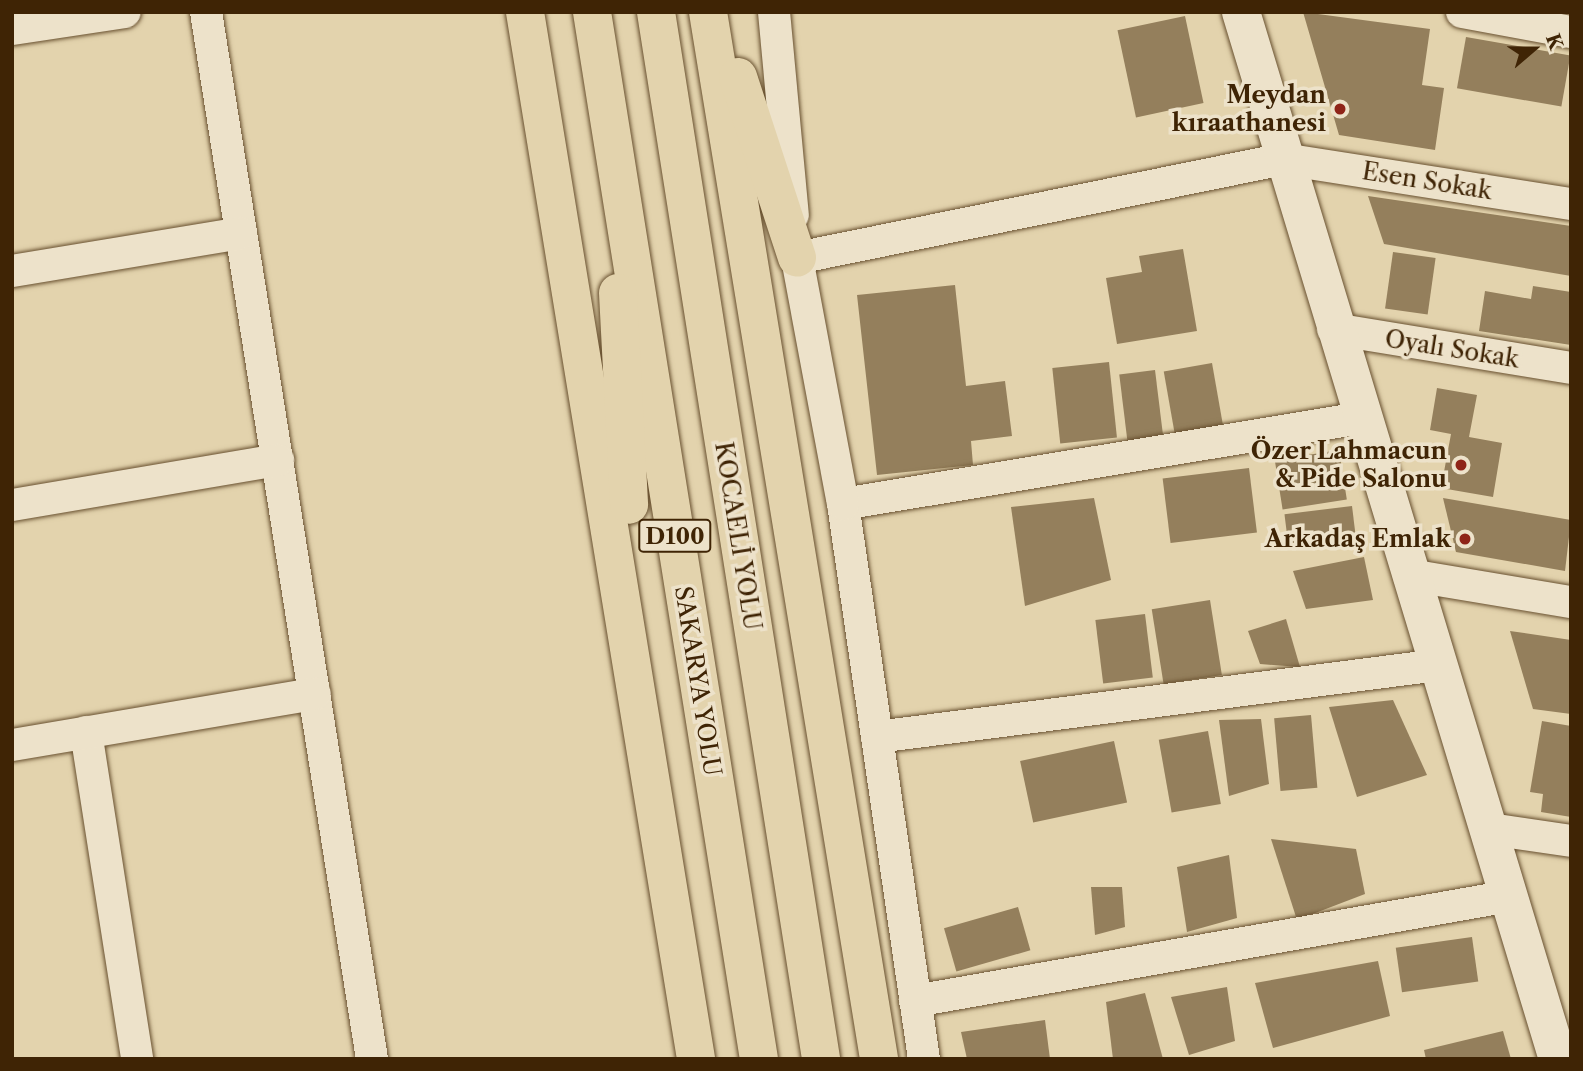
<!DOCTYPE html>
<html>
<head>
<meta charset="utf-8">
<style>
  body { margin:0 }
  #map { position:relative; width:1583px; height:1071px; overflow:hidden; background:#e3d3ad; font-family:"Libre Caslon Text",serif }
  div>[style] { position:absolute }
  .building>* { inset:0; background:#947f5c; transform-origin:0 0 }
  .roads { filter:drop-shadow(0 0 2px #68502f) drop-shadow(0 0 2px #68502f) }
  .minor>* { height:32px; margin:-16px; padding:0 16px; transform-origin:16px; border-radius:16px; background:#ede2ca }
  .secondary>* { height:38px; margin:-19px; padding:0 19px; transform-origin:19px; border-radius:19px; background:#ede2ca }
  .trunk>* { height:38px; margin:-19px; padding:0 19px; transform-origin:19px; border-radius:19px; background:#e3d3ad }
  .dots>* { width:19px; height:19px; translate:-50% -50%; box-sizing:border-box; border:4px solid #ede2ca; border-radius:50% }
  span { translate:-50% -50%; white-space:nowrap; text-align:center; line-height:1.15; -webkit-text-stroke:7px #ede2ca; paint-order:stroke }
  .shield-label span { padding:2px 5px; background:#ede2ca; border:2px solid; border-radius:5px; -webkit-text-stroke-width:0 }
  .shield-label { font-size:23px; color:#3f2405; font-weight:700 }
  .poi-label { font-size:24px; color:#3f2405; font-weight:700 }
  .right { translate:-100% -50%; text-align:right }
  .street-label { font-size:24px; color:#3f2405 }
  .frame { position:absolute; inset:0; border:14px solid #3f2405; pointer-events:none }
  .north { position:absolute; left:1499px; top:14px; width:70px; height:70px; -webkit-text-stroke:5px #ede2ca; paint-order:stroke; rotate:70deg; font-size:19px; font-weight:700; line-height:28px; text-align:center; color:#3f2405 }
  .north::after { content:''; display:block; margin:auto; width:24px; height:32px; background:#3f2405; clip-path:polygon(50% 0,100% 100%,50% 72%,0 100%) }
</style>
</head>
<body>
<div id="map">
  <div class="building">
    <div style="clip-path:polygon(1303px 12px,1430px 29px,1422px 85px,1444px 88px,1435px 150px,1339px 135px)"></div>
    <div style="left:1185px;top:16px;width:89px;height:69px;rotate:78deg"></div>
    <div style="left:1466px;top:37px;width:106px;height:52px;rotate:10deg"></div>
    <div style="clip-path:polygon(1368px 196px,1571px 226px,1571px 276px,1384px 244px)"></div>
    <div style="clip-path:polygon(1183px 249px,1197px 331px,1117px 344px,1106px 278px,1142px 272px,1139px 256px)"></div>
    <div style="left:1393px;top:252px;width:43px;height:57px;rotate:8deg"></div>
    <div style="clip-path:polygon(955px 285px,966px 386px,1005px 381px,1012px 436px,971px 441px,973px 465px,877px 475px,857px 295px)"></div>
    <div style="clip-path:polygon(1533px 286px,1571px 292px,1571px 345px,1479px 331px,1485px 291px,1531px 299px)"></div>
    <div style="left:1109px;top:362px;width:76px;height:57px;rotate:84deg"></div>
    <div style="left:1212px;top:363px;width:65px;height:49px;rotate:80deg"></div>
    <div style="left:1155px;top:370px;width:68px;height:36px;rotate:83deg"></div>
    <div style="clip-path:polygon(1437px 388px,1477px 395px,1469px 437px,1502px 443px,1493px 497px,1441px 488px,1451px 434px,1430px 430px)"></div>
    <div style="left:1339px;top:450px;width:50px;height:65px;rotate:81deg"></div>
    <div style="left:1249px;top:468px;width:65px;height:87px;rotate:83deg"></div>
    <div style="clip-path:polygon(1094px 498px,1111px 580px,1025px 606px,1011px 507px)"></div>
    <div style="clip-path:polygon(1443px 498px,1571px 520px,1565px 571px,1456px 552px)"></div>
    <div style="left:1352px;top:506px;width:31px;height:68px;rotate:83deg"></div>
    <div style="clip-path:polygon(1364px 557px,1373px 600px,1306px 609px,1293px 571px)"></div>
    <div style="left:1210px;top:600px;width:76px;height:59px;rotate:81deg"></div>
    <div style="left:1145px;top:614px;width:64px;height:50px;rotate:83deg"></div>
    <div style="clip-path:polygon(1286px 619px,1300px 667px,1260px 664px,1248px 631px)"></div>
    <div style="clip-path:polygon(1510px 631px,1571px 640px,1571px 714px,1533px 709px)"></div>
    <div style="clip-path:polygon(1393px 700px,1427px 775px,1357px 797px,1329px 707px)"></div>
    <div style="left:1311px;top:715px;width:73px;height:37px;rotate:85deg"></div>
    <div style="clip-path:polygon(1261px 719px,1269px 784px,1229px 796px,1219px 720px)"></div>
    <div style="clip-path:polygon(1542px 721px,1571px 726px,1571px 817px,1541px 812px,1543px 794px,1530px 792px)"></div>
    <div style="left:1208px;top:731px;width:74px;height:50px;rotate:80deg"></div>
    <div style="left:1114px;top:741px;width:63px;height:96px;rotate:78deg"></div>
    <div style="clip-path:polygon(1271px 839px,1356px 849px,1365px 894px,1297px 920px)"></div>
    <div style="clip-path:polygon(1229px 855px,1237px 918px,1187px 932px,1177px 867px)"></div>
    <div style="clip-path:polygon(1091px 887px,1122px 887px,1125px 927px,1095px 935px)"></div>
    <div style="left:1018px;top:907px;width:45px;height:77px;rotate:74deg"></div>
    <div style="left:1472px;top:937px;width:45px;height:77px;rotate:82deg"></div>
    <div style="clip-path:polygon(1378px 961px,1390px 1016px,1273px 1048px,1255px 983px)"></div>
    <div style="clip-path:polygon(1227px 987px,1235px 1041px,1189px 1055px,1171px 997px)"></div>
    <div style="clip-path:polygon(1145px 993px,1163px 1059px,1113px 1059px,1106px 1002px)"></div>
    <div style="clip-path:polygon(1045px 1020px,1050px 1059px,967px 1059px,961px 1032px)"></div>
    <div style="clip-path:polygon(1503px 1031px,1511px 1059px,1426px 1059px,1424px 1050px)"></div>
  </div>
  <div class="roads">
    <div class="minor">
      <div style="left:206px;top:12px;width:1060px;rotate:80.99deg"></div>
      <div style="left:774px;top:12px;width:204px;rotate:84.7deg"></div>
      <div style="left:1462px;top:12px;width:111px;rotate:10.4deg"></div>
      <div style="left:12px;top:29px;width:114px;rotate:-8.6deg"></div>
      <div style="left:12px;top:271px;width:232px;rotate:-9.4deg"></div>
      <div style="left:1333px;top:329px;width:241px;rotate:9.3deg"></div>
      <div style="left:843px;top:504px;width:525px;rotate:-9.43deg"></div>
      <div style="left:12px;top:505px;width:270px;rotate:-9.6deg"></div>
      <div style="left:1409px;top:575px;width:164px;rotate:9.5deg"></div>
      <div style="left:86px;top:732px;width:331px;rotate:81.1deg"></div>
      <div style="left:877px;top:737px;width:566px;rotate:-7.31deg"></div>
      <div style="left:12px;top:745px;width:307px;rotate:-9.6deg"></div>
      <div style="left:1489px;top:829px;width:83px;rotate:8.3deg"></div>
      <div style="left:915px;top:1001px;width:604px;rotate:-10.01deg"></div>
      <div style="left:924px;top:1059px;width:561px;rotate:-98.3deg"></div>
      <div style="left:843px;top:504px;width:250px;rotate:-100.6deg"></div>
      <div style="left:797px;top:258px;width:496px;rotate:-11.5deg"></div>
      <div style="left:1283px;top:159px;width:291px;rotate:8.9deg"></div>
    </div>
    <div class="secondary">
      <div style="left:1241px;top:12px;width:1094px;rotate:73.16deg"></div>
    </div>
    <div class="trunk">
      <div style="left:525px;top:12px;width:1061px;rotate:80.72deg"></div>
      <div style="left:592px;top:12px;width:1060px;rotate:80.94deg"></div>
      <div style="left:656px;top:12px;width:1060px;rotate:81.04deg"></div>
      <div style="left:708px;top:12px;width:1061px;rotate:80.72deg"></div>
      <div style="left:738px;top:77px;width:190px;rotate:71.9deg"></div>
      <div style="left:618px;top:293px;width:212px;rotate:87deg"></div>
    </div>
  </div>
  <div class="dots">
    <div style="left:1340px;top:109px;background:#8f2418"></div>
    <div style="left:1461px;top:465px;background:#8f2418"></div>
    <div style="left:1465px;top:539px;background:#8f2418"></div>
  </div>
  <div class="shield-label">
    <span style="left:675px;top:536px">D100</span>
  </div>
  <div class="poi-label">
    <span class="right" style="left:1326px;top:109px">Meydan<br>kıraathanesi</span>
    <span class="right" style="left:1447px;top:465px">Özer Lahmacun<br>&amp; Pide Salonu</span>
    <span class="right" style="left:1451px;top:539px">Arkadaş Emlak</span>
  </div>
  <div class="street-label">
    <span style="left:1427px;top:181px;rotate:9deg">Esen Sokak</span>
    <span style="left:1452px;top:349px;rotate:9deg">Oyalı Sokak</span>
    <span style="left:738px;top:536px;rotate:81deg">KOCAELİ YOLU</span>
    <span style="left:698px;top:681px;rotate:81deg">SAKARYA YOLU</span>
  </div>
  <div class="frame"></div>
  <div class="north">K</div>
</div>
</body>
</html>
